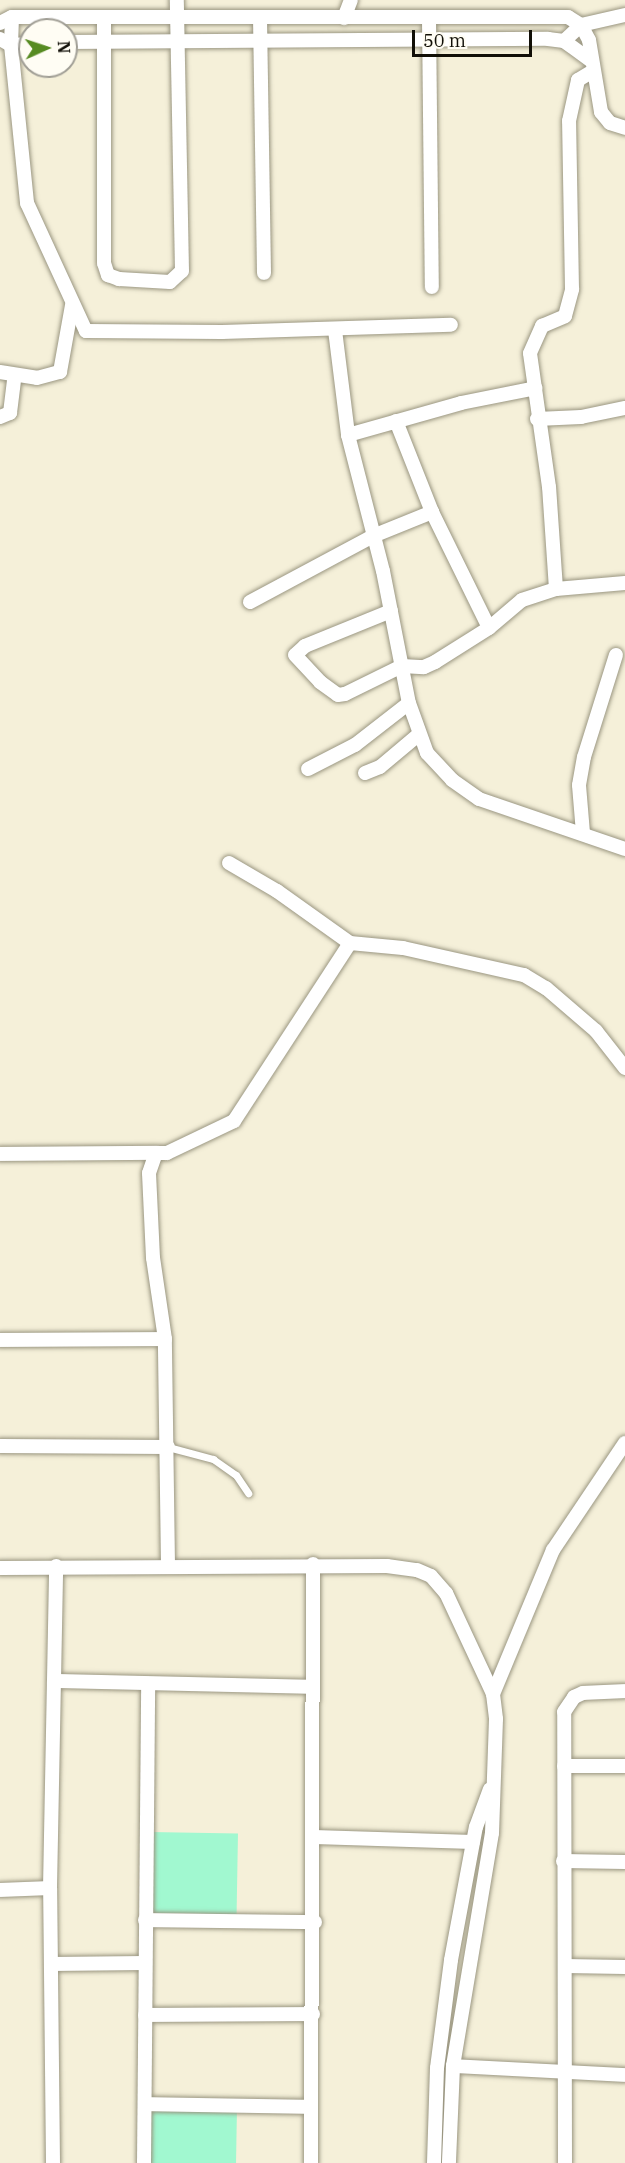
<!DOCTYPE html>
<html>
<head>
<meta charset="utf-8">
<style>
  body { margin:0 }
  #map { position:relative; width:625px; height:2163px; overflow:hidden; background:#f5f0d9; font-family:"IBM Plex Serif",serif }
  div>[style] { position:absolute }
  .green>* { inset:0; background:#a1f8d0; transform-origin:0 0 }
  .roads { filter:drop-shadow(0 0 2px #9a9681) drop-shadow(0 0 2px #9a9681) }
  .lane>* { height:7px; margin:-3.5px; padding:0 3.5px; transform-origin:3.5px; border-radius:3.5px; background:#fff }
  .street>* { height:14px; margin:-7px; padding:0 7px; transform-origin:7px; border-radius:7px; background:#fff }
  span { translate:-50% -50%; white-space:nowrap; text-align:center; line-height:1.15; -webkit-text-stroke:4.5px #fffdf4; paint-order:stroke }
  .north { position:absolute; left:18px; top:18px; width:60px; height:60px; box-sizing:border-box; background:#fffdf4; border:2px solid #a09e95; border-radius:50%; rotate:87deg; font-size:16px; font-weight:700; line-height:24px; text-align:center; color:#110f07 }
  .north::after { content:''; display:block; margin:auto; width:21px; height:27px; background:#578b22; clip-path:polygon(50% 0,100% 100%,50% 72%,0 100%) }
  .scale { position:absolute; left:412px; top:30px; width:120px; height:27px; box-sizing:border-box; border:3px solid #110f07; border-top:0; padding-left:8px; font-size:18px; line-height:21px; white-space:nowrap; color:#110f07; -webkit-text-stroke:4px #fffdf4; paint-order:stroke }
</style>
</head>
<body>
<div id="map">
  <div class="green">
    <div style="left:150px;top:1832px;width:88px;height:81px;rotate:1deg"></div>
    <div style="left:150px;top:2106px;width:87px;height:57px;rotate:1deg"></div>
  </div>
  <div class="roads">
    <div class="lane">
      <div style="left:168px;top:1447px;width:47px;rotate:14.9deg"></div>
      <div style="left:213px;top:1459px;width:28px;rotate:35deg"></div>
      <div style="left:236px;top:1475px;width:22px;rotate:56deg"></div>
    </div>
    <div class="street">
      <div style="left:12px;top:17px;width:28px;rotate:92deg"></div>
      <div style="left:11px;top:45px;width:159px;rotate:84.2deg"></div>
      <div style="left:27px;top:203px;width:141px;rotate:65.3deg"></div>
      <div style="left:86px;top:331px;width:136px;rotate:0.4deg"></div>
      <div style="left:222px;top:332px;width:229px;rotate:-1.8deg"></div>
      <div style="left:260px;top:18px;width:255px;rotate:89.1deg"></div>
      <div style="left:344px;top:18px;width:19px;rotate:-69deg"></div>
      <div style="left:104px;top:19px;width:244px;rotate:90deg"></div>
      <div style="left:104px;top:263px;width:13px;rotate:72deg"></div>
      <div style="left:108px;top:275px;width:12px;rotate:20deg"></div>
      <div style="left:119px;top:279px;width:51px;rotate:3.4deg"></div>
      <div style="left:170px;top:282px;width:16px;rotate:-43deg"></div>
      <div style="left:182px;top:271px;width:271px;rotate:-91.1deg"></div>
      <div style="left:429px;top:19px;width:268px;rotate:89.4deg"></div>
      <div style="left:0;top:23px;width:13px;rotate:-27deg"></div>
      <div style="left:12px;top:17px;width:556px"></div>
      <div style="left:568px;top:17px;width:15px;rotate:32deg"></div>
      <div style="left:581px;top:25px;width:17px;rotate:62deg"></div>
      <div style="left:589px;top:40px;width:73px;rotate:80.5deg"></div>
      <div style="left:601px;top:112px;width:14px;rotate:51deg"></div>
      <div style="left:610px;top:123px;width:16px;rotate:18deg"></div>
      <div style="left:0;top:39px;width:13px;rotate:29deg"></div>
      <div style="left:11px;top:45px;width:19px;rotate:-3deg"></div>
      <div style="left:564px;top:41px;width:23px;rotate:-43deg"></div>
      <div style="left:581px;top:25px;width:45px;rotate:-12.8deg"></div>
      <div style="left:66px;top:42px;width:482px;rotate:-0.4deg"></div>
      <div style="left:548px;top:39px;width:16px;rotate:7deg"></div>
      <div style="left:564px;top:41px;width:32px;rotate:36deg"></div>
      <div style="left:335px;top:330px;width:106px;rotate:82.9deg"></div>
      <div style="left:348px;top:435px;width:140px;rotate:75.6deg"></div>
      <div style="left:383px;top:571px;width:135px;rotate:78.9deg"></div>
      <div style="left:409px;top:703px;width:53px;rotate:70.2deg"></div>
      <div style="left:427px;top:753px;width:37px;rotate:47deg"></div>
      <div style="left:452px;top:780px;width:33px;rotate:35deg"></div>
      <div style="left:479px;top:799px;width:154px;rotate:18.9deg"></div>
      <div style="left:0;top:372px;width:37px;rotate:9deg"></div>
      <div style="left:37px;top:378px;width:24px;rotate:-15deg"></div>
      <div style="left:60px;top:372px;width:68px;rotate:-79.8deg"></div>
      <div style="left:0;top:417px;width:11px;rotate:-22deg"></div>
      <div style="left:10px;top:413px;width:38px;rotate:-83deg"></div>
      <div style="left:537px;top:419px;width:44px;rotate:-2.6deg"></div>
      <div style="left:581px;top:417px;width:45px;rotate:-11.6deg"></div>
      <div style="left:396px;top:421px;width:98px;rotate:68.4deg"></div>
      <div style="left:432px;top:512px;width:129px;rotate:63.8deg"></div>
      <div style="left:348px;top:435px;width:117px;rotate:-15.8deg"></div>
      <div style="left:461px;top:403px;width:76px;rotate:-11.3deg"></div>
      <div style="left:556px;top:589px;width:102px;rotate:-93.9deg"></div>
      <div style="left:549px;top:487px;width:135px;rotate:-98.1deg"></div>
      <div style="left:530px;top:353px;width:30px;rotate:-66deg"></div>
      <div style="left:542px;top:326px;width:25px;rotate:-23deg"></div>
      <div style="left:565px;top:316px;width:28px;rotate:-75deg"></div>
      <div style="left:572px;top:289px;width:168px;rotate:-91deg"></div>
      <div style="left:569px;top:121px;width:42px;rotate:-77.6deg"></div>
      <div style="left:578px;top:80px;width:17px;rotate:-31deg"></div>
      <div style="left:250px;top:602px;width:140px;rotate:-28.2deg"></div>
      <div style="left:373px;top:536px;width:64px;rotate:-22.1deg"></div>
      <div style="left:391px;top:611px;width:93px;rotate:157.9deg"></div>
      <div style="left:305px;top:646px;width:13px;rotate:138deg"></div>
      <div style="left:295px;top:655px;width:37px;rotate:47deg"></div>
      <div style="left:320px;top:682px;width:22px;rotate:36deg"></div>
      <div style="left:338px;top:695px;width:7px;rotate:-8deg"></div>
      <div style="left:345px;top:694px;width:64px;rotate:-26.2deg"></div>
      <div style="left:402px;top:666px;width:22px;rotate:3deg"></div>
      <div style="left:424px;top:667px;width:12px;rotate:-24deg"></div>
      <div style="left:435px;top:662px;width:64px;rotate:-32.2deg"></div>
      <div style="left:489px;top:628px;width:43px;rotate:-40.3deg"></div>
      <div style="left:522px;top:600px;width:36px;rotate:-18deg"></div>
      <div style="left:556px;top:589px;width:69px;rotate:-5deg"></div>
      <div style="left:308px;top:769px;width:53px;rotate:-27.1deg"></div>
      <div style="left:355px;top:745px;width:68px;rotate:-37.9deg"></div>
      <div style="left:365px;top:773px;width:16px;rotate:-22deg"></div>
      <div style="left:380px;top:767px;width:50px;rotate:-40.1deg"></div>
      <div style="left:583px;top:833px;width:48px;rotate:-94.8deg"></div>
      <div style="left:579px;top:785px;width:28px;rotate:-80deg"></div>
      <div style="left:584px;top:757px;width:107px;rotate:-72.6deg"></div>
      <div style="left:229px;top:863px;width:56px;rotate:30.3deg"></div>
      <div style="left:277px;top:891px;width:90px;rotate:35.5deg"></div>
      <div style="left:350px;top:943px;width:53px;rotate:5.4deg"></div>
      <div style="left:403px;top:948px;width:124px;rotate:12.6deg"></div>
      <div style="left:524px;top:975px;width:26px;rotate:31deg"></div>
      <div style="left:546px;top:988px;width:66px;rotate:40.7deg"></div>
      <div style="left:596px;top:1031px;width:47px;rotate:51.9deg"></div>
      <div style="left:0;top:1154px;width:156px;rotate:-0.4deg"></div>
      <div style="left:0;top:1340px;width:165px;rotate:-0.3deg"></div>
      <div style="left:0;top:1446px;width:168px;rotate:0.3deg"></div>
      <div style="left:168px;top:1565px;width:226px;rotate:-90.8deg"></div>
      <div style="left:165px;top:1339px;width:82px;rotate:-98.4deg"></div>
      <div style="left:153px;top:1258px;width:85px;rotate:-92.7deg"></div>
      <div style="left:149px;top:1173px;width:21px;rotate:-71deg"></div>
      <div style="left:156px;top:1153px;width:11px"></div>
      <div style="left:167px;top:1153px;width:74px;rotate:-25.5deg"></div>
      <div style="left:234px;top:1121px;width:212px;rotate:-56.9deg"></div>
      <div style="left:0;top:1568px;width:387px;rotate:-0.3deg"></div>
      <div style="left:387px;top:1566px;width:30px;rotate:8deg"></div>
      <div style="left:417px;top:1570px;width:15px;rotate:23deg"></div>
      <div style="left:431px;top:1576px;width:23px;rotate:49deg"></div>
      <div style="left:446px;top:1593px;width:111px;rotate:65deg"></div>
      <div style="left:493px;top:1694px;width:25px;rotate:83deg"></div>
      <div style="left:496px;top:1719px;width:114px;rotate:92deg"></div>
      <div style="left:492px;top:1833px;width:236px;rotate:99.5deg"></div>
      <div style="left:453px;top:2066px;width:97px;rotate:92.4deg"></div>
      <div style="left:54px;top:1681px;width:258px;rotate:1.3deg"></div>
      <div style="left:493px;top:1694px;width:156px;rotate:-67.4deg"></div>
      <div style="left:553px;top:1550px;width:129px;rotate:-56.1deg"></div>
      <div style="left:564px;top:1766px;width:61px"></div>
      <div style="left:314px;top:1837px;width:159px;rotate:1.8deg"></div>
      <div style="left:563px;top:1861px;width:62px;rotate:0.9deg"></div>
      <div style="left:0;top:1890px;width:50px;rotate:-2.3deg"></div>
      <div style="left:145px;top:1920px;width:170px;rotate:0.7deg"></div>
      <div style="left:51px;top:1964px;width:94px;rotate:-0.6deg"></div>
      <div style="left:565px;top:1966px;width:60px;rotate:1deg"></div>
      <div style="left:145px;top:2015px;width:168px;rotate:-0.3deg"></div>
      <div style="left:453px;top:2066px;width:172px;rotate:3deg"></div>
      <div style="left:145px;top:2104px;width:166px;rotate:1deg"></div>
      <div style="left:53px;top:2163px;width:275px;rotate:-90.6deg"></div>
      <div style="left:50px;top:1888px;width:322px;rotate:-88.9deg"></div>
      <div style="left:144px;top:2163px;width:479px;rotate:-89.5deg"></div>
      <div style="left:311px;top:2163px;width:599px;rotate:-89.81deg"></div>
      <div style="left:434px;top:2163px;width:95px;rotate:-88.2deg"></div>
      <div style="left:437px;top:2068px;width:109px;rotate:-82.6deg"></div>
      <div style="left:451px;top:1960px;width:135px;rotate:-79.4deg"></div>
      <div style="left:476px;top:1827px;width:40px;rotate:-69.8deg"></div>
      <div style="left:565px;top:2163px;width:451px;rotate:-90.1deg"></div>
      <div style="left:564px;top:1712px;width:18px;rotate:-56deg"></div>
      <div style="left:574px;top:1697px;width:10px;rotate:-24deg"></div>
      <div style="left:583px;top:1693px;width:42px;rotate:-2.7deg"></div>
    </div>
  </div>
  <div class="north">N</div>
  <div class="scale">50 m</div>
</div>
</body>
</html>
